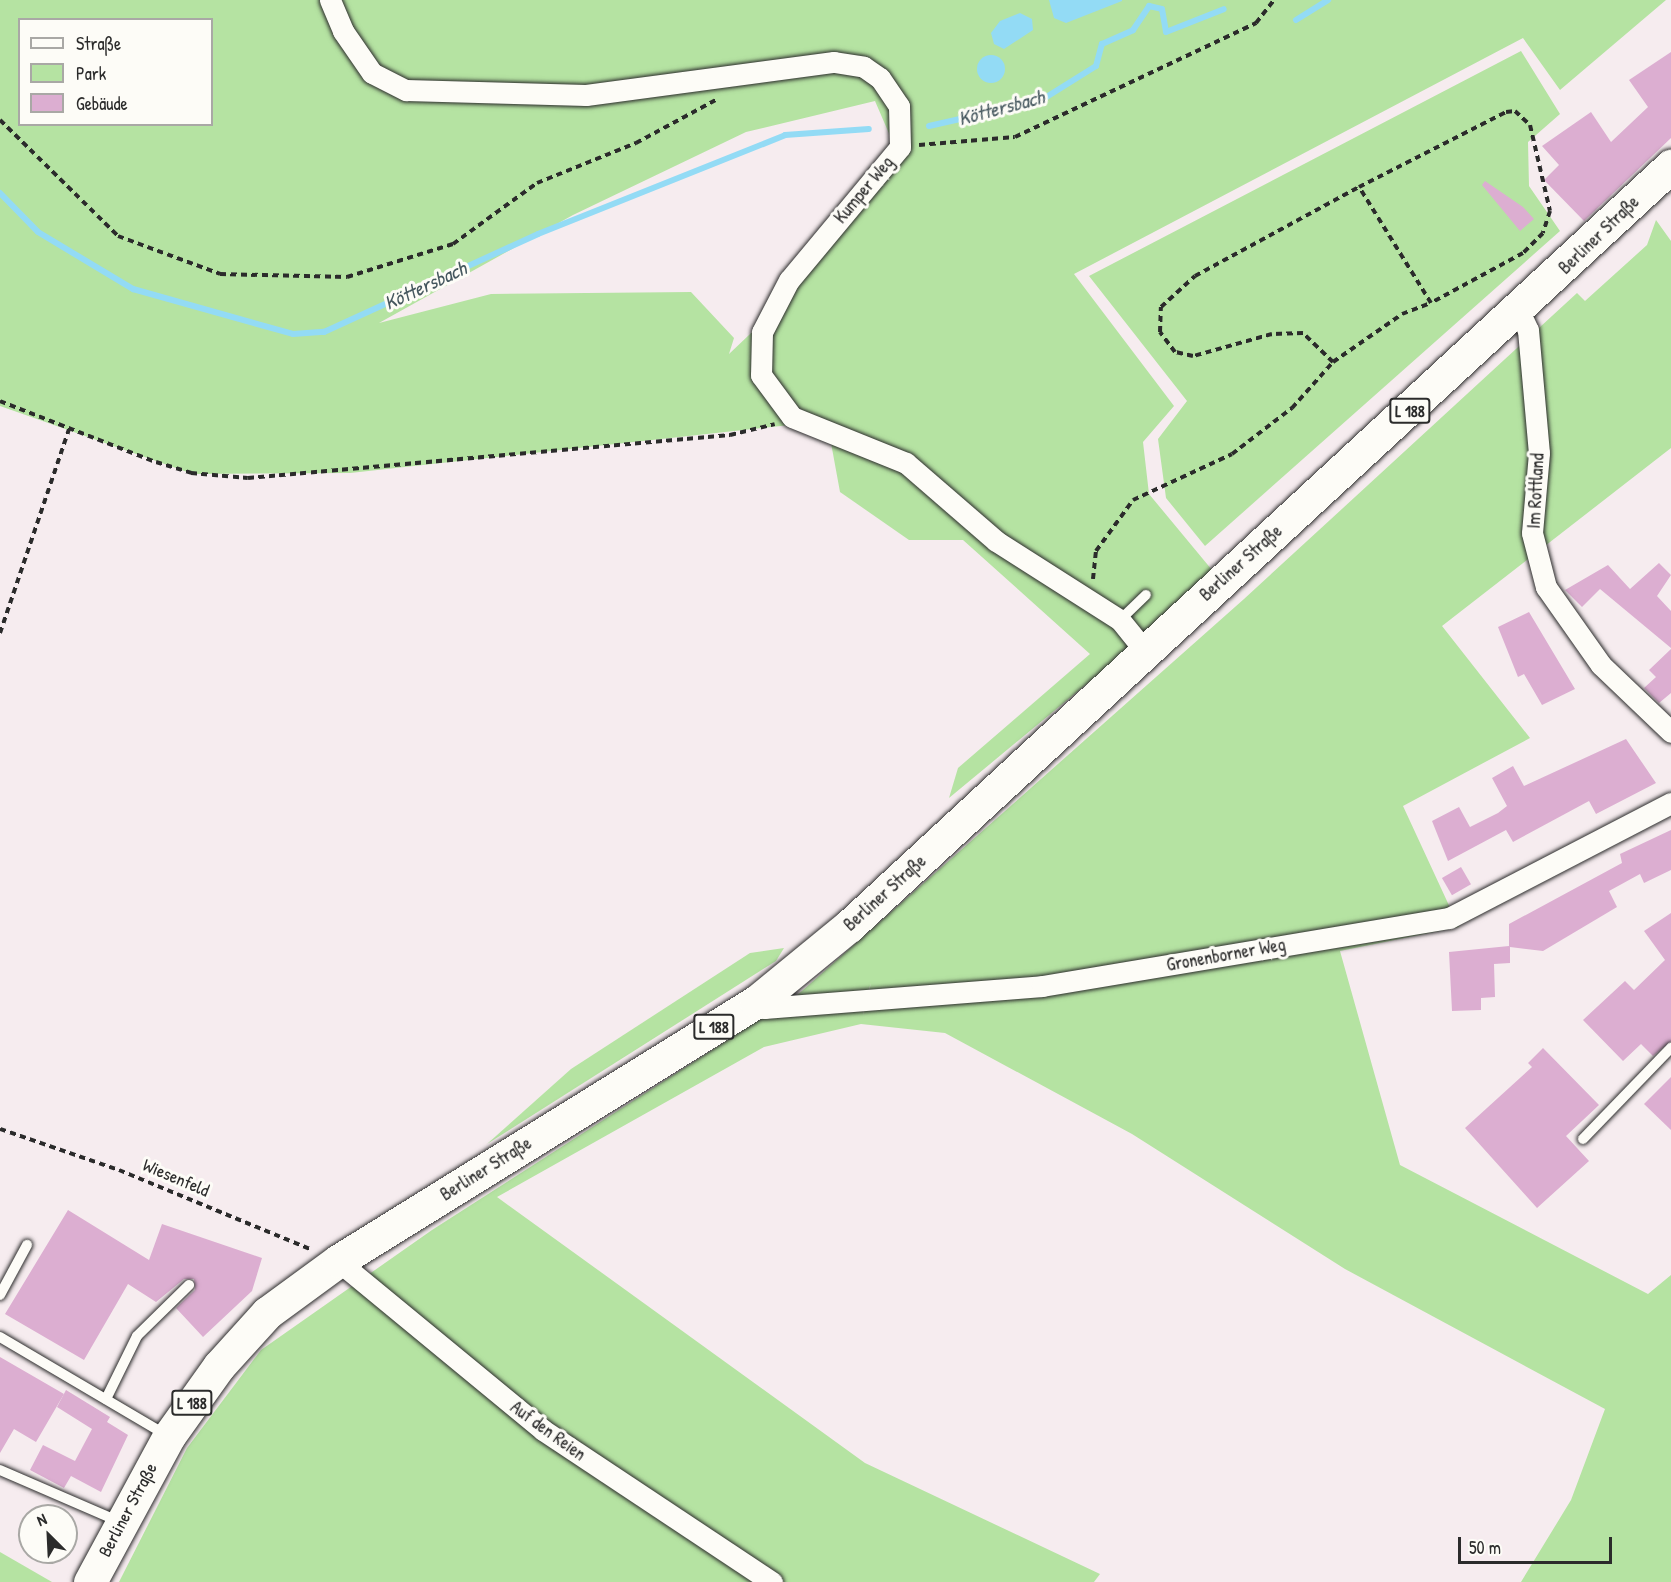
<!DOCTYPE html>
<html>
<head>
<meta charset="utf-8">
<style>
  body { margin:0 }
  #map { position:relative; width:1671px; height:1582px; overflow:hidden; background:#f6ecef; font-family:"Patrick Hand",sans-serif }
  div>[style] { position:absolute }
  .green>* { inset:0; background:#b5e3a2 }
  .water>* { inset:0; background:#93dbf5 }
  .round { border-radius:50% }
  .stream>* { height:6px; margin:-3px; padding:0 3px; transform-origin:3px; border-radius:3px; background:#93dbf5 }
  .building>* { inset:0; background:#dcaed1; transform-origin:0 0 }
  .path>* { height:4px; margin-top:-2px; transform-origin:0; background:repeating-linear-gradient(90deg,#2b2b2b 0 6px,transparent 0 10.5px) }
  .roads { filter:drop-shadow(0 0 2px #2b2b2b) drop-shadow(0 0 2px #2b2b2b) }
  .lane>* { height:10px; margin:-5px; padding:0 5px; transform-origin:5px; border-radius:5px; background:#fdfcf7 }
  .street>* { height:21px; margin:-10.5px; padding:0 10.5px; transform-origin:10.5px; border-radius:10.5px; background:#fdfcf7 }
  .primary>* { height:33px; margin:-16.5px; padding:0 16.5px; transform-origin:16.5px; border-radius:16.5px; background:#fdfcf7 }
  span { translate:-50% -50%; white-space:nowrap; text-align:center; line-height:1.15; -webkit-text-stroke:6px #fdfcf7; paint-order:stroke }
  .shield-label span { padding:2px 4px; background:#fdfcf7; border:2px solid; border-radius:4px; -webkit-text-stroke-width:0 }
  .shield-label { font-size:16px; color:#2b2b2b; font-weight:700 }
  .street-label { font-size:18px; color:#2b2b2b }
  .water-label { font-size:20px; color:#45575e; font-style:italic }
  .legend { position:absolute; left:18px; top:18px; width:195px; height:108px; box-sizing:border-box; background:#fdfcf7; border:2px solid #a9a8a5; margin:0; padding:8px 10px; list-style:none; font-size:18px; color:#2b2b2b }
  .legend li { display:flex; align-items:center; gap:12px; height:30px }
  .legend b { width:30px; border:2px solid #a9a8a5 }
  .north { position:absolute; left:18px; top:1504px; width:60px; height:60px; box-sizing:border-box; background:#fdfcf7; border:2px solid #a9a8a5; border-radius:50%; rotate:336deg; font-size:16px; font-weight:700; line-height:24px; text-align:center; color:#2b2b2b }
  .north::after { content:''; display:block; margin:auto; width:21px; height:27px; background:#2b2b2b; clip-path:polygon(50% 0,100% 100%,50% 72%,0 100%) }
  .scale { position:absolute; left:1458px; top:1537px; width:154px; height:27px; box-sizing:border-box; border:3px solid #2b2b2b; border-top:0; padding-left:8px; font-size:18px; line-height:21px; white-space:nowrap; color:#2b2b2b; -webkit-text-stroke:4px #fdfcf7; paint-order:stroke }
</style>
</head>
<body>
<div id="map">
  <div class="green">
    <div style="clip-path:polygon(evenodd,0 0,1666px 0,1560px 90px,1523px 38px,1074px 274px,1174px 406px,1143px 442px,1149px 494px,1217px 576px,949px 798px,958px 768px,1090px 654px,963px 540px,909px 540px,840px 492px,827px 421px,350px 473px,193px 474px,0 406px,0 0,20px 20px,212px 20px,212px 124px,20px 124px,20px 20px,0 0,875px 101px,900px 159px,790px 296px,729px 354px,734px 338px,691px 292px,491px 294px,379px 323px,573px 215px,746px 132px,875px 101px)"></div>
    <div style="clip-path:polygon(1521px 51px,1560px 114px,1528px 142px,1529px 186px,1560px 231px,1205px 546px,1166px 498px,1158px 439px,1187px 401px,1089px 276px)"></div>
    <div style="clip-path:polygon(1656px 220px,1671px 241px,1671px 448px,1442px 626px,1530px 738px,1403px 806px,1459px 927px,1340px 951px,1400px 1165px,1648px 1294px,1671px 1275px,1671px 1582px,1521px 1582px,1571px 1500px,1605px 1409px,1345px 1269px,1132px 1134px,945px 1033px,861px 1024px,764px 1047px,497px 1197px,865px 1463px,1100px 1574px,1094px 1582px,119px 1582px,187px 1448px,261px 1350px,432px 1230px,773px 1011px,864px 1007px,863px 1015px,871px 983px,867px 995px,794px 998px,1244px 599px,1577px 293px,1585px 301px,1647px 245px)"></div>
    <div style="clip-path:polygon(784px 948px,776px 961px,487px 1144px,571px 1069px,750px 953px)"></div>
    <div style="clip-path:polygon(0 1552px,52px 1582px,0 1582px)"></div>
  </div>
  <div class="water">
    <div style="clip-path:polygon(1049px 0,1122px 0,1122px 1px,1066px 23px,1054px 18px)"></div>
    <div style="clip-path:polygon(1020px 13px,1032px 19px,1033px 30px,1004px 49px,994px 44px,991px 33px,1000px 21px)"></div>
    <div class="round" style="left:977px;top:55px;width:28px;height:28px"></div>
  </div>
  <div class="stream">
    <div style="left:1296px;top:20px;width:38px;rotate:-32deg"></div>
    <div style="left:929px;top:126px;width:114px;rotate:-12.7deg"></div>
    <div style="left:1040px;top:101px;width:66px;rotate:-32deg"></div>
    <div style="left:1096px;top:66px;width:23px;rotate:-75deg"></div>
    <div style="left:1102px;top:44px;width:34px;rotate:-24deg"></div>
    <div style="left:1133px;top:30px;width:29px;rotate:-56deg"></div>
    <div style="left:1149px;top:6px;width:13px;rotate:13deg"></div>
    <div style="left:1162px;top:9px;width:23px;rotate:80deg"></div>
    <div style="left:1166px;top:32px;width:62px;rotate:-21.6deg"></div>
    <div style="left:0;top:193px;width:54px;rotate:45.7deg"></div>
    <div style="left:38px;top:232px;width:111px;rotate:31deg"></div>
    <div style="left:133px;top:289px;width:166px;rotate:15.7deg"></div>
    <div style="left:293px;top:334px;width:31px;rotate:-4deg"></div>
    <div style="left:324px;top:332px;width:235px;rotate:-24.6deg"></div>
    <div style="left:538px;top:234px;width:266px;rotate:-21.8deg"></div>
    <div style="left:785px;top:135px;width:84px;rotate:-4.1deg"></div>
  </div>
  <div class="building">
    <div style="clip-path:polygon(1671px 52px,1671px 138px,1584px 221px,1544px 180px,1559px 165px,1542px 146px,1591px 112px,1611px 142px,1648px 107px,1629px 80px)"></div>
    <div style="clip-path:polygon(1485px 181px,1523px 207px,1534px 219px,1520px 231px,1482px 185px)"></div>
    <div style="clip-path:polygon(1659px 563px,1671px 575px,1657px 596px,1671px 611px,1671px 648px,1600px 589px,1582px 607px,1565px 590px,1608px 565px,1630px 589px)"></div>
    <div style="clip-path:polygon(1529px 612px,1575px 689px,1542px 705px,1524px 674px,1518px 677px,1498px 627px)"></div>
    <div style="clip-path:polygon(1671px 649px,1671px 693px,1659px 703px,1644px 688px,1656px 677px,1649px 670px)"></div>
    <div style="clip-path:polygon(1626px 739px,1656px 783px,1596px 814px,1589px 801px,1513px 842px,1506px 830px,1448px 861px,1432px 821px,1459px 807px,1470px 827px,1498px 813px,1507px 806px,1492px 778px,1513px 766px,1524px 786px)"></div>
    <div style="clip-path:polygon(1671px 830px,1671px 870px,1644px 883px,1640px 874px,1609px 891px,1617px 907px,1543px 951px,1510px 947px,1510px 963px,1494px 964px,1495px 997px,1481px 998px,1481px 1010px,1452px 1011px,1449px 952px,1509px 946px,1509px 924px,1622px 863px,1620px 854px)"></div>
    <div style="left:1461px;top:867px;width:20px;height:22px;rotate:60deg"></div>
    <div style="clip-path:polygon(1671px 913px,1671px 1041px,1653px 1056px,1641px 1044px,1623px 1061px,1583px 1020px,1625px 981px,1634px 990px,1665px 960px,1644px 931px)"></div>
    <div style="clip-path:polygon(1543px 1048px,1599px 1105px,1566px 1136px,1589px 1161px,1537px 1208px,1465px 1128px,1532px 1067px,1528px 1063px)"></div>
    <div style="clip-path:polygon(1671px 1077px,1671px 1130px,1644px 1104px)"></div>
    <div style="clip-path:polygon(68px 1210px,149px 1260px,162px 1224px,262px 1258px,252px 1291px,203px 1337px,176px 1308px,195px 1290px,194px 1279px,184px 1279px,156px 1302px,128px 1284px,84px 1360px,5px 1314px)"></div>
    <div style="clip-path:polygon(0 1357px,64px 1394px,36px 1442px,14px 1429px,0 1453px)"></div>
    <div style="clip-path:polygon(66px 1390px,110px 1417px,107px 1422px,128px 1435px,101px 1492px,71px 1476px,64px 1488px,30px 1470px,43px 1445px,75px 1461px,92px 1429px,57px 1407px)"></div>
  </div>
  <div class="path">
    <div style="left:0;top:120px;width:165px;rotate:44.5deg"></div>
    <div style="left:118px;top:236px;width:109px;rotate:20.4deg"></div>
    <div style="left:220px;top:274px;width:127px;rotate:1.4deg"></div>
    <div style="left:347px;top:277px;width:111px;rotate:-17.3deg"></div>
    <div style="left:453px;top:244px;width:104px;rotate:-36deg"></div>
    <div style="left:537px;top:183px;width:107px;rotate:-22deg"></div>
    <div style="left:636px;top:143px;width:91px;rotate:-28.3deg"></div>
    <div style="left:919px;top:145px;width:96px;rotate:-4.8deg"></div>
    <div style="left:1015px;top:137px;width:267px;rotate:-25.3deg"></div>
    <div style="left:1256px;top:23px;width:29px;rotate:-52deg"></div>
    <div style="left:1333px;top:362px;width:42px;rotate:-136deg"></div>
    <div style="left:1303px;top:333px;width:31px;rotate:178deg"></div>
    <div style="left:1272px;top:334px;width:82px;rotate:164.4deg"></div>
    <div style="left:1193px;top:356px;width:18px;rotate:-167deg"></div>
    <div style="left:1175px;top:352px;width:25px;rotate:-127deg"></div>
    <div style="left:1160px;top:332px;width:25px;rotate:-88deg"></div>
    <div style="left:1161px;top:307px;width:46px;rotate:-42.4deg"></div>
    <div style="left:1195px;top:276px;width:187px;rotate:-28.5deg"></div>
    <div style="left:1359px;top:187px;width:165px;rotate:-27deg"></div>
    <div style="left:1506px;top:112px;width:9px;rotate:-6deg"></div>
    <div style="left:1515px;top:111px;width:21px;rotate:43deg"></div>
    <div style="left:1530px;top:125px;width:88px;rotate:76.9deg"></div>
    <div style="left:1550px;top:211px;width:23px;rotate:108deg"></div>
    <div style="left:1543px;top:233px;width:28px;rotate:135deg"></div>
    <div style="left:1523px;top:253px;width:105px;rotate:151.5deg"></div>
    <div style="left:1431px;top:303px;width:137px;rotate:-121.8deg"></div>
    <div style="left:0;top:401px;width:168px;rotate:21.4deg"></div>
    <div style="left:156px;top:462px;width:37px;rotate:17deg"></div>
    <div style="left:191px;top:473px;width:57px;rotate:5deg"></div>
    <div style="left:248px;top:478px;width:484px;rotate:-5.1deg"></div>
    <div style="left:730px;top:435px;width:46px;rotate:-13.7deg"></div>
    <div style="left:1093px;top:579px;width:28px;rotate:-84deg"></div>
    <div style="left:1096px;top:551px;width:63px;rotate:-54deg"></div>
    <div style="left:1133px;top:500px;width:109px;rotate:-24.9deg"></div>
    <div style="left:1232px;top:454px;width:76px;rotate:-37.5deg"></div>
    <div style="left:1292px;top:408px;width:62px;rotate:-48.3deg"></div>
    <div style="left:1333px;top:362px;width:84px;rotate:-34.8deg"></div>
    <div style="left:1402px;top:314px;width:31px;rotate:-21deg"></div>
    <div style="left:0;top:633px;width:215px;rotate:-71.3deg"></div>
    <div style="left:0;top:1129px;width:126px;rotate:19deg"></div>
    <div style="left:119px;top:1170px;width:207px;rotate:22.5deg"></div>
  </div>
  <div class="roads">
    <div class="lane">
      <div style="left:1120px;top:620px;width:36px;rotate:-44deg"></div>
      <div style="left:1583px;top:1139px;width:127px;rotate:-46deg"></div>
      <div style="left:0;top:1295px;width:57px;rotate:-61.6deg"></div>
      <div style="left:0;top:1337px;width:191px;rotate:30.5deg"></div>
      <div style="left:106px;top:1399px;width:70px;rotate:-63.8deg"></div>
      <div style="left:137px;top:1336px;width:73px;rotate:-44.4deg"></div>
      <div style="left:0;top:1470px;width:131px;rotate:23.4deg"></div>
    </div>
    <div class="street">
      <div style="left:330px;top:0;width:34px;rotate:67deg"></div>
      <div style="left:343px;top:31px;width:51px;rotate:55.4deg"></div>
      <div style="left:372px;top:73px;width:38px;rotate:27deg"></div>
      <div style="left:406px;top:90px;width:180px;rotate:1.6deg"></div>
      <div style="left:586px;top:95px;width:250px;rotate:-7.6deg"></div>
      <div style="left:834px;top:62px;width:30px;rotate:9deg"></div>
      <div style="left:864px;top:67px;width:19px;rotate:35deg"></div>
      <div style="left:880px;top:78px;width:34px;rotate:56deg"></div>
      <div style="left:899px;top:106px;width:41px;rotate:88.6deg"></div>
      <div style="left:900px;top:147px;width:173px;rotate:129.8deg"></div>
      <div style="left:789px;top:280px;width:59px;rotate:117.4deg"></div>
      <div style="left:762px;top:332px;width:43px;rotate:91.3deg"></div>
      <div style="left:761px;top:375px;width:52px;rotate:53.6deg"></div>
      <div style="left:792px;top:417px;width:123px;rotate:22deg"></div>
      <div style="left:906px;top:463px;width:119px;rotate:40.9deg"></div>
      <div style="left:996px;top:541px;width:147px;rotate:32.5deg"></div>
      <div style="left:1120px;top:620px;width:38px;rotate:51deg"></div>
      <div style="left:1519px;top:311px;width:21px;rotate:65deg"></div>
      <div style="left:1528px;top:330px;width:123px;rotate:84.9deg"></div>
      <div style="left:1539px;top:453px;width:80px;rotate:95deg"></div>
      <div style="left:1532px;top:533px;width:56px;rotate:75.5deg"></div>
      <div style="left:1546px;top:587px;width:95px;rotate:54.8deg"></div>
      <div style="left:1601px;top:665px;width:97px;rotate:43.7deg"></div>
      <div style="left:756px;top:1002px;width:10px;rotate:37deg"></div>
      <div style="left:764px;top:1008px;width:279px;rotate:-4.5deg"></div>
      <div style="left:1042px;top:986px;width:413px;rotate:-9.5deg"></div>
      <div style="left:1449px;top:918px;width:250px;rotate:-27.4deg"></div>
      <div style="left:338px;top:1261px;width:266px;rotate:39.5deg"></div>
      <div style="left:543px;top:1430px;width:275px;rotate:33.6deg"></div>
    </div>
    <div class="primary">
      <div style="left:90px;top:1582px;width:166px;rotate:-61.6deg"></div>
      <div style="left:169px;top:1436px;width:86px;rotate:-54.5deg"></div>
      <div style="left:219px;top:1366px;width:72px;rotate:-47.8deg"></div>
      <div style="left:267px;top:1313px;width:88px;rotate:-36.2deg"></div>
      <div style="left:338px;top:1261px;width:492px;rotate:-31.8deg"></div>
      <div style="left:756px;top:1002px;width:120px;rotate:-39.3deg"></div>
      <div style="left:849px;top:926px;width:1120px;rotate:-42.76deg"></div>
    </div>
  </div>
  <div class="shield-label">
    <span style="left:1410px;top:411px">L 188</span>
    <span style="left:714px;top:1027px">L 188</span>
    <span style="left:192px;top:1403px">L 188</span>
  </div>
  <div class="street-label">
    <span style="left:864px;top:190px;rotate:-50deg">Kumper Weg</span>
    <span style="left:1599px;top:235px;rotate:-44deg">Berliner Straße</span>
    <span style="left:1536px;top:491px;rotate:-87deg">Im Rottland</span>
    <span style="left:1241px;top:563px;rotate:-42deg">Berliner Straße</span>
    <span style="left:885px;top:893px;rotate:-42deg">Berliner Straße</span>
    <span style="left:1226px;top:955px;rotate:-10deg">Gronenborner Weg</span>
    <span style="left:486px;top:1169px;rotate:-32deg">Berliner Straße</span>
    <span style="left:176px;top:1178px;rotate:23deg">Wiesenfeld</span>
    <span style="left:548px;top:1431px;rotate:36deg">Auf den Reien</span>
    <span style="left:128px;top:1510px;rotate:-62deg">Berliner Straße</span>
  </div>
  <div class="water-label">
    <span style="left:1001px;top:107px;rotate:-15deg">Köttersbach</span>
    <span style="left:425px;top:285px;rotate:-25deg">Köttersbach</span>
  </div>
  <ul class="legend">
  <li><b style="height:8px;background:#fdfcf7"></b>Straße</li>
  <li><b style="height:16px;background:#b5e3a2"></b>Park</li>
  <li><b style="height:16px;background:#dcaed1"></b>Gebäude</li>
  </ul>
  <div class="north">N</div>
  <div class="scale">50 m</div>
</div>
</body>
</html>
